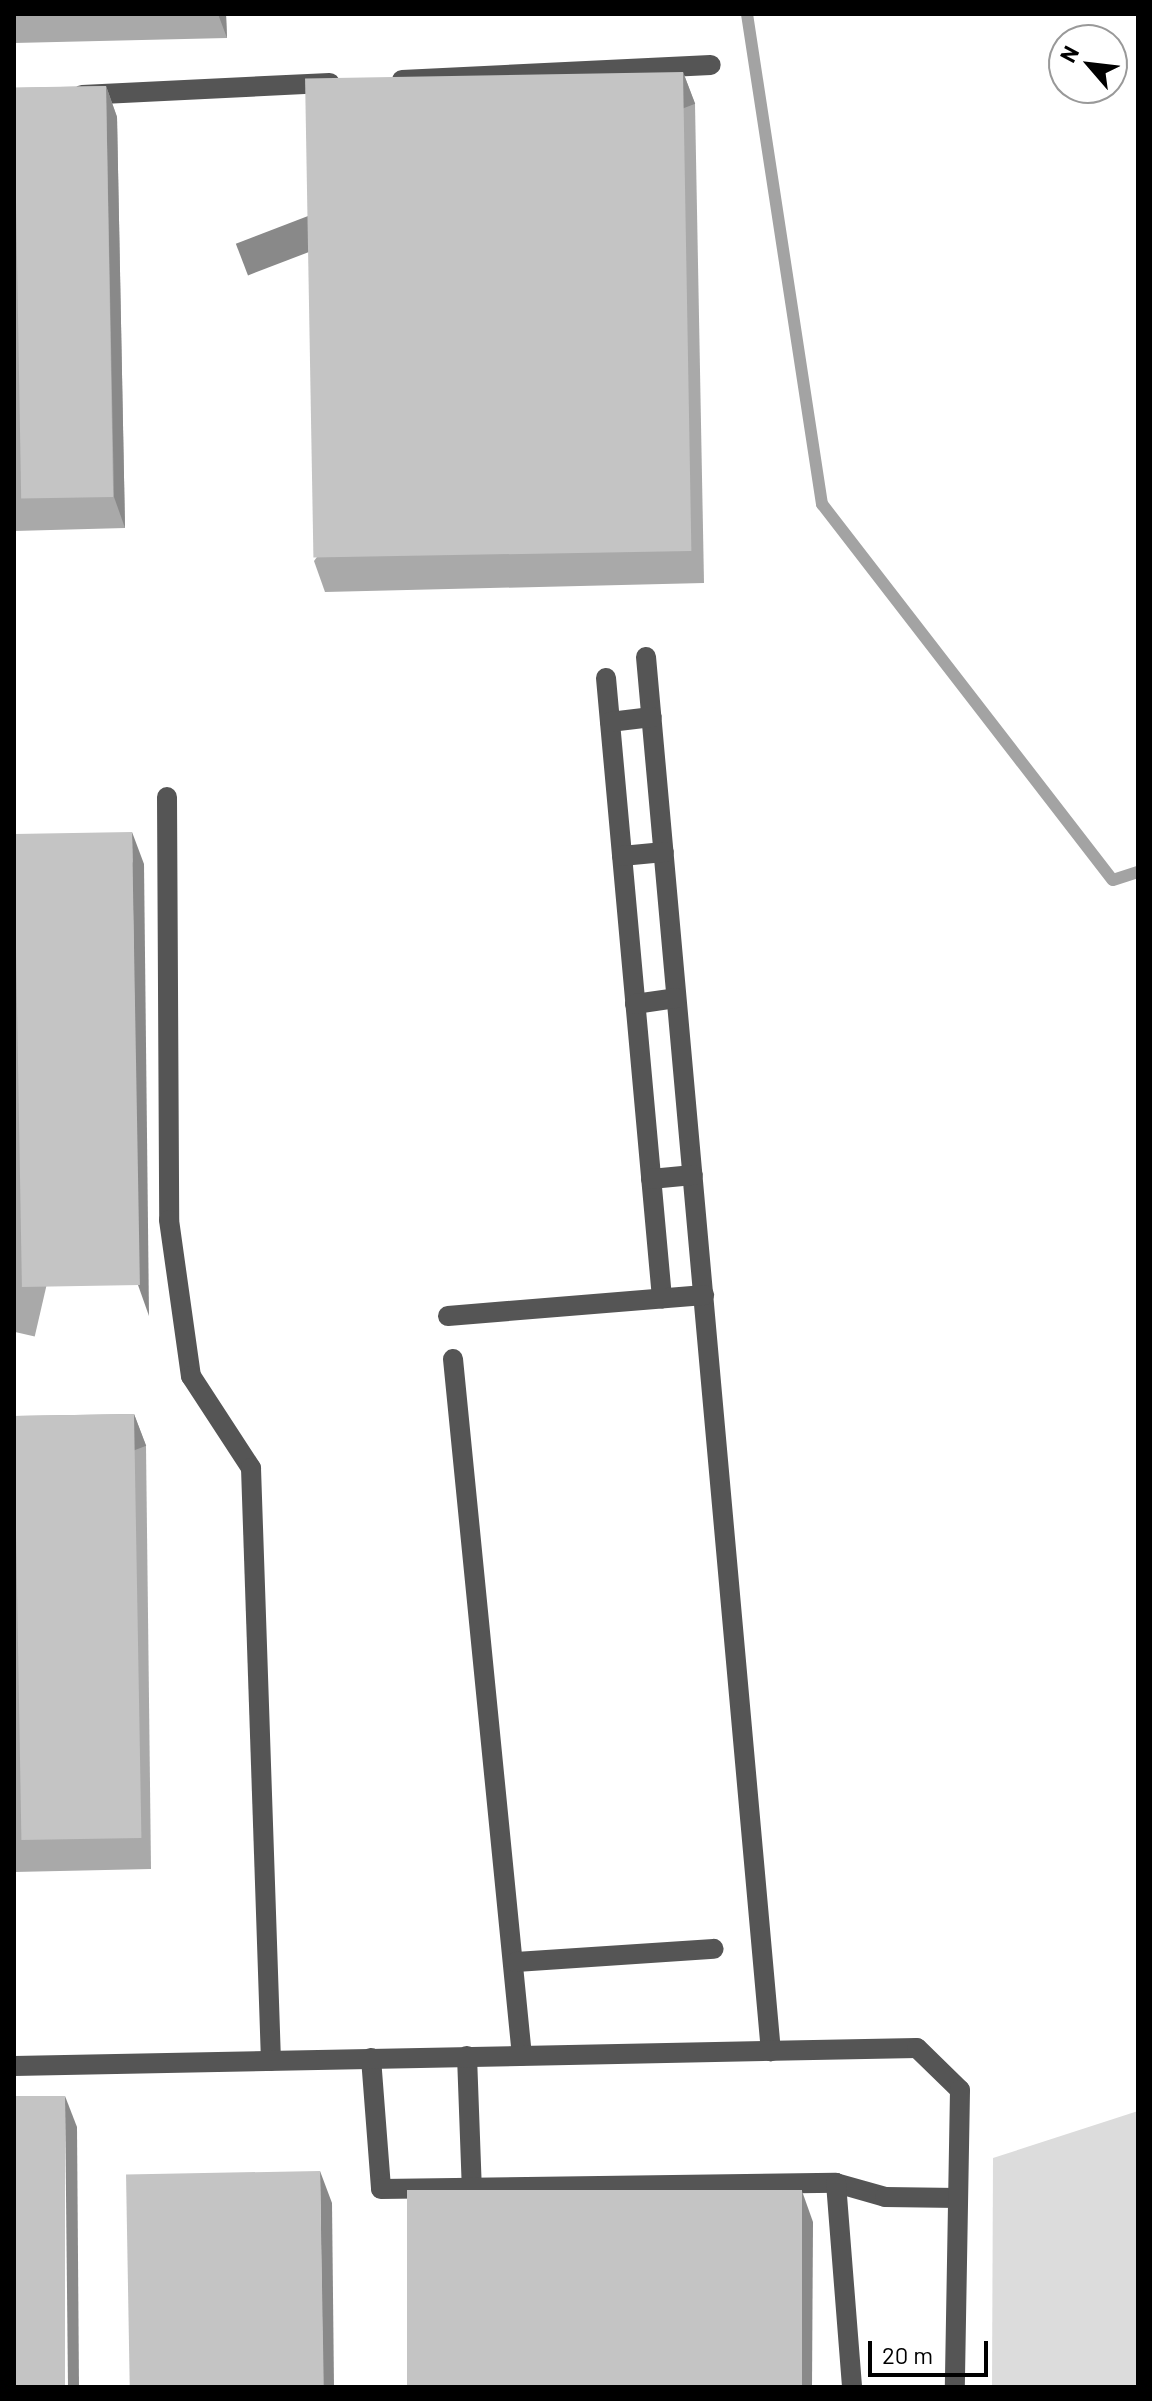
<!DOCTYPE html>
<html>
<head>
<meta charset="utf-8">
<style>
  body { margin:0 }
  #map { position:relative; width:1152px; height:2401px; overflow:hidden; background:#fff; font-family:Barlow,sans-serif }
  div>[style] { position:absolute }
  .green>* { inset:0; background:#dcdcdc }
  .stream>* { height:12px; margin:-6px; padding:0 6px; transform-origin:6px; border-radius:6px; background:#a3a3a3 }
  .minor>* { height:20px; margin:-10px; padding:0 10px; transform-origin:10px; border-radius:10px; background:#555 }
  .wall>* { inset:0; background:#a9a9a9; transform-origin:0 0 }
  .shaded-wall>* { inset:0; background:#898989; transform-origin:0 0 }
  .building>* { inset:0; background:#c4c4c4; transform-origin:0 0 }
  span { translate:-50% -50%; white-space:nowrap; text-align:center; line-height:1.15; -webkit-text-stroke:6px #fff; paint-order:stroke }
  .frame { position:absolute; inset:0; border:16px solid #000; pointer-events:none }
  .north { position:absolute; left:1048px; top:24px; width:80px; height:80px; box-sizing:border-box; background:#fff; border:2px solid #999; border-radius:50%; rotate:298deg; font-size:22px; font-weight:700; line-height:32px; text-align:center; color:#000 }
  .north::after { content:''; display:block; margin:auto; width:28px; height:36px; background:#000; clip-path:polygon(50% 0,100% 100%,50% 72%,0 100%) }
  .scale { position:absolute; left:868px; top:2341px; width:120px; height:36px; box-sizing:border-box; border:4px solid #000; border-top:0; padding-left:10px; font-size:24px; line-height:28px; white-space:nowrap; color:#000; -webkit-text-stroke:6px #fff; paint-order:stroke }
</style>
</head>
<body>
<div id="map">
  <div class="green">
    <div style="clip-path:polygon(1138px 2111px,1138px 2387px,992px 2387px,993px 2158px)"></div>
  </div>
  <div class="stream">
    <div style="left:747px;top:14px;width:496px;rotate:81.3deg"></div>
    <div style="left:822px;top:504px;width:475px;rotate:52.3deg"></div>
    <div style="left:1113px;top:880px;width:26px;rotate:-18deg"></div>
  </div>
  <div class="minor">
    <div style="left:402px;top:80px;width:309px;rotate:-2.8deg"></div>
    <div style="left:82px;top:95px;width:248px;rotate:-2.8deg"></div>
    <div style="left:646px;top:657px;width:1400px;rotate:84.88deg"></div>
    <div style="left:606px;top:678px;width:623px;rotate:84.84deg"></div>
    <div style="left:610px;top:722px;width:42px;rotate:-6.8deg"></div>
    <div style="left:167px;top:797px;width:423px;rotate:89.7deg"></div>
    <div style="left:169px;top:1220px;width:158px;rotate:82deg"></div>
    <div style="left:191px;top:1376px;width:110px;rotate:56.9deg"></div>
    <div style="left:251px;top:1468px;width:593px;rotate:88.07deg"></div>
    <div style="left:622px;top:856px;width:42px;rotate:-5.4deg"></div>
    <div style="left:635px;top:1004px;width:41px;rotate:-8.3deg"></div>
    <div style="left:651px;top:1179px;width:42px;rotate:-5.4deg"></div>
    <div style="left:448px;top:1316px;width:257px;rotate:-4.7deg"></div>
    <div style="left:453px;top:1359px;width:700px;rotate:84.35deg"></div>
    <div style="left:516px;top:1962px;width:198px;rotate:-3.8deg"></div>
    <div style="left:467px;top:2056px;width:134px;rotate:87.9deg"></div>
    <div style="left:371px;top:2058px;width:131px;rotate:85.6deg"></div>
    <div style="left:381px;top:2189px;width:455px;rotate:-0.8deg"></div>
    <div style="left:836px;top:2183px;width:51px;rotate:15.9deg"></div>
    <div style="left:885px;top:2197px;width:73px;rotate:0.8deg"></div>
    <div style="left:14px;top:2066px;width:903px;rotate:-1.14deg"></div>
    <div style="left:917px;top:2048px;width:60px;rotate:44.3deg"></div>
    <div style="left:960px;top:2090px;width:297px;rotate:91deg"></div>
    <div style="left:836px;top:2183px;width:205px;rotate:85.5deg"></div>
  </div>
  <div class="wall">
    <div style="clip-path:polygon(14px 14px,226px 14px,227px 38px,14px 43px)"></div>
    <div style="clip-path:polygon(683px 72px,695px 104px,704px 583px,325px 592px,314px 561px)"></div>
    <div style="clip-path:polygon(106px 86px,117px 117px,125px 528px,14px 531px,14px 88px)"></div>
    <div style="left:14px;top:835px;width:133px;height:484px;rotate:13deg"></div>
    <div style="clip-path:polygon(134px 1414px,146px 1446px,151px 1869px,14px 1872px,14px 1416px)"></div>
  </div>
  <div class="shaded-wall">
    <div style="clip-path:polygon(218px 14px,226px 14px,227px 38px)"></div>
    <div style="left:683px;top:72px;width:34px;height:479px;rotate:69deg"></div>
    <div style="clip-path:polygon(106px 86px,117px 117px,125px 528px,114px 497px)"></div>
    <div style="clip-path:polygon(132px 832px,144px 864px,149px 1316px,138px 1285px)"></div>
    <div style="left:134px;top:1414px;width:34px;height:424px;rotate:69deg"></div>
    <div style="clip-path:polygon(65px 2096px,77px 2127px,79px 2387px,68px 2387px)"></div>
    <div style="clip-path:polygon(320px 2171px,332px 2203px,334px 2387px,323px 2387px)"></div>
    <div style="clip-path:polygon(802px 2191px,813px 2222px,812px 2387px,801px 2387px)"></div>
  </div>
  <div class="building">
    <div style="left:683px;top:72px;width:479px;height:378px;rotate:89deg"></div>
    <div style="left:106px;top:86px;width:411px;height:92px;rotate:89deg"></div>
    <div style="left:132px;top:832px;width:453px;height:118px;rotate:89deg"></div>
    <div style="left:134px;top:1414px;width:424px;height:120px;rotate:89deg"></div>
    <div style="left:14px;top:2096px;width:51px;height:291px"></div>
    <div style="left:320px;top:2171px;width:216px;height:194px;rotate:89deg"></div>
    <div style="left:407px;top:2190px;width:395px;height:197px"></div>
  </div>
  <div class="frame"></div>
  <div class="north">N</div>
  <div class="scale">20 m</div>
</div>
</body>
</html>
